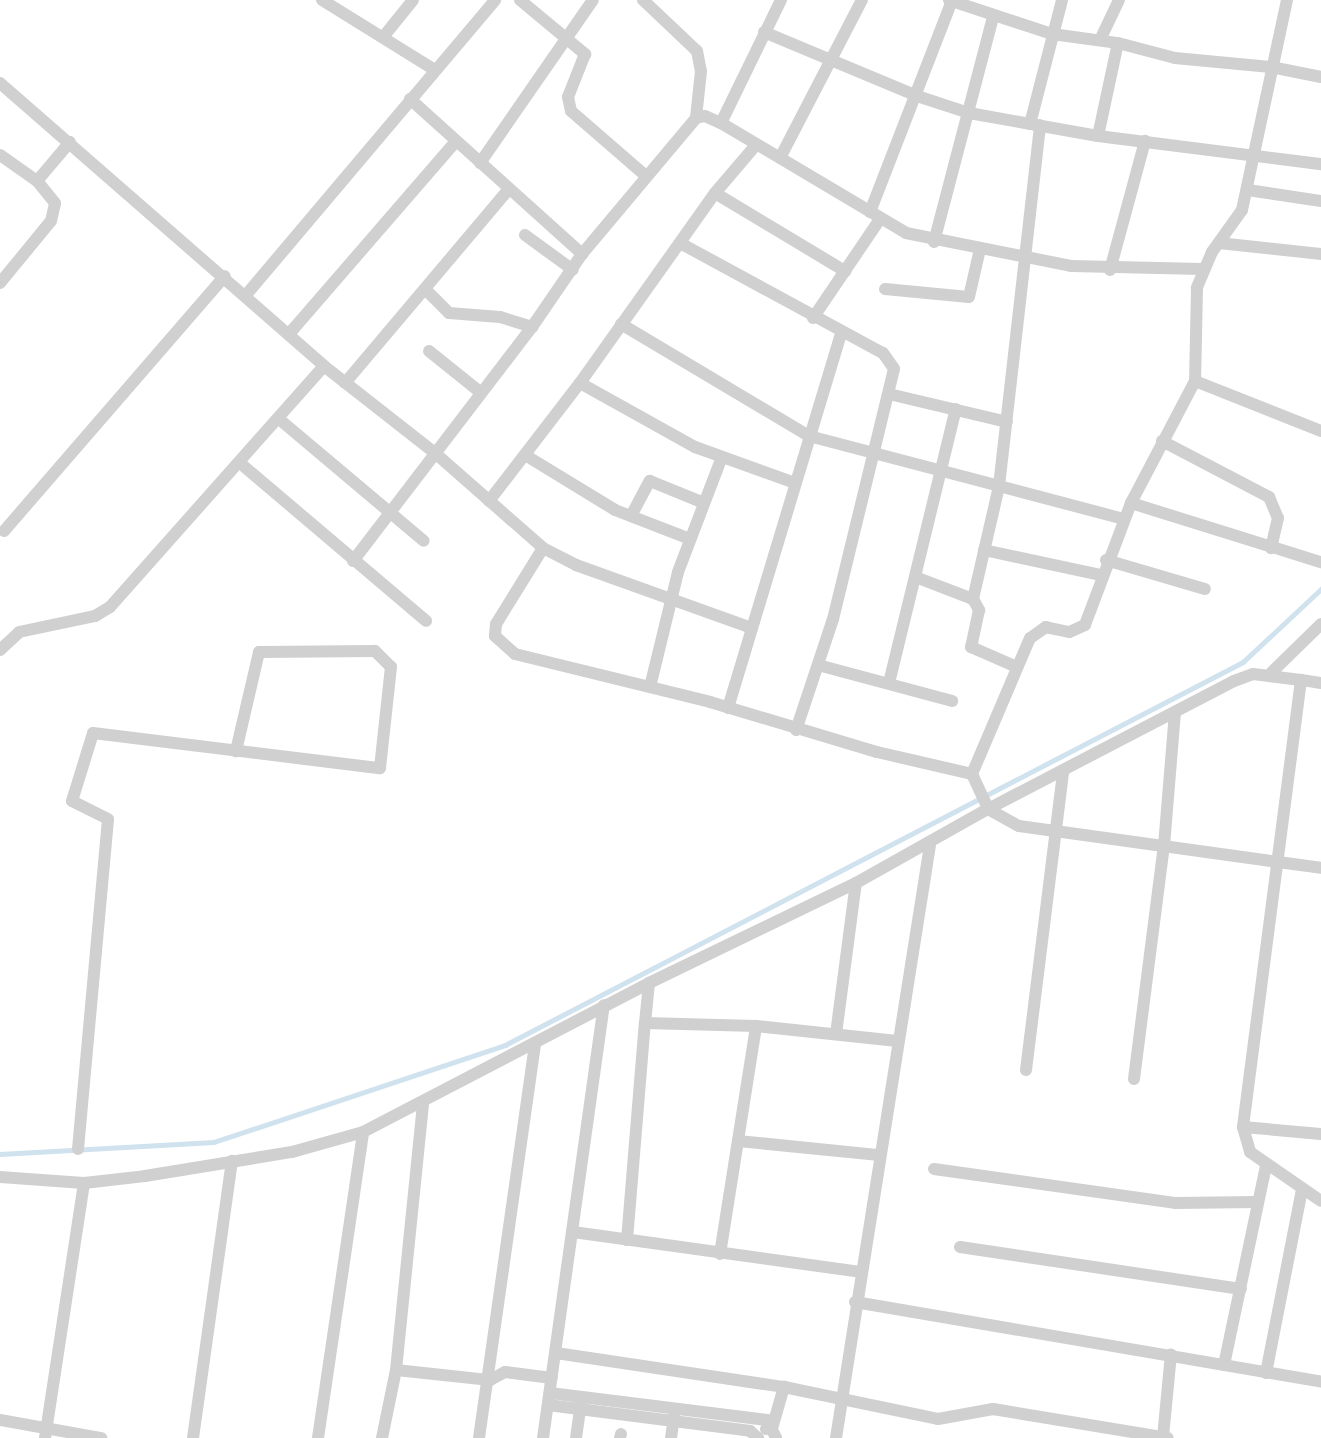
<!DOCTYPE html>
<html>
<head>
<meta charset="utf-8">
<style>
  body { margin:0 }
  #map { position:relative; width:1321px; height:1438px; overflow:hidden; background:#fff; font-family:Inter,sans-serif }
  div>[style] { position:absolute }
  .stream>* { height:4.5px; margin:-2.25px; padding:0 2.25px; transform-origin:2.25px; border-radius:2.25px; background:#cfe2ee }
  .minor>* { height:12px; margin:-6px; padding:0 6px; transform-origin:6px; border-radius:6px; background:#d0d0d0 }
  span { translate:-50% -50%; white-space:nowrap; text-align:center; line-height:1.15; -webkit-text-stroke:7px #fff; paint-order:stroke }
</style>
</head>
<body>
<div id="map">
  <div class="stream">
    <i style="left:0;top:1154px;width:214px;rotate:-3.2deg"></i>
    <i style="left:214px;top:1142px;width:307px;rotate:-18.4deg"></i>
    <i style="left:505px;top:1045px;width:831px;rotate:-27.43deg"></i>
    <i style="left:1243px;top:662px;width:107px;rotate:-43.1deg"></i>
  </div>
  <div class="minor">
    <i style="left:322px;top:0;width:133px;rotate:31.8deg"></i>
    <i style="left:520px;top:0;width:85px;rotate:39.7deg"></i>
    <i style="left:585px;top:54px;width:46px;rotate:111.6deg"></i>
    <i style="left:568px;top:97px;width:14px;rotate:78deg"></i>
    <i style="left:571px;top:111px;width:98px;rotate:40.9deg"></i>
    <i style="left:643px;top:0;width:74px;rotate:43.4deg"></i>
    <i style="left:697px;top:51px;width:20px;rotate:79deg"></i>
    <i style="left:701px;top:71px;width:47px;rotate:96.1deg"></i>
    <i style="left:696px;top:118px;width:9px;rotate:-13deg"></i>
    <i style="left:705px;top:116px;width:17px;rotate:24deg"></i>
    <i style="left:721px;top:123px;width:215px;rotate:30.7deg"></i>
    <i style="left:906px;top:233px;width:168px;rotate:11.3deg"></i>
    <i style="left:1071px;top:266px;width:131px;rotate:1.3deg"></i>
    <i style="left:949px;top:0;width:108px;rotate:18.3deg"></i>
    <i style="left:1052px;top:34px;width:67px;rotate:7.8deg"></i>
    <i style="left:1118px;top:43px;width:59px;rotate:14.7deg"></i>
    <i style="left:1175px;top:58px;width:96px;rotate:5.4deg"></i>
    <i style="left:1271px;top:67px;width:51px;rotate:11.3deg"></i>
    <i style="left:1287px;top:0;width:215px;rotate:102.1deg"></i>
    <i style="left:1242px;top:210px;width:52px;rotate:125.5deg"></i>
    <i style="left:1212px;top:252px;width:39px;rotate:113deg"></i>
    <i style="left:1197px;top:288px;width:93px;rotate:91.2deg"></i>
    <i style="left:1195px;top:381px;width:138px;rotate:117.7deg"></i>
    <i style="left:1131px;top:503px;width:130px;rotate:110.7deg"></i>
    <i style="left:1085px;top:625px;width:17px;rotate:156deg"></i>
    <i style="left:1069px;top:632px;width:24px;rotate:-168deg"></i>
    <i style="left:1046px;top:627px;width:19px;rotate:145deg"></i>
    <i style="left:1030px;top:638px;width:148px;rotate:113.1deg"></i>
    <i style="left:972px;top:774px;width:38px;rotate:65deg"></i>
    <i style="left:988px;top:809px;width:35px;rotate:29deg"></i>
    <i style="left:1019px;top:826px;width:305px;rotate:7.9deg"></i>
    <i style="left:764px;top:32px;width:166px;rotate:22.7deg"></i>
    <i style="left:917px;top:96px;width:55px;rotate:18.1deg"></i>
    <i style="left:969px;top:113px;width:131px;rotate:10.1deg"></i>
    <i style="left:1098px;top:136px;width:95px;rotate:-77.9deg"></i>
    <i style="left:384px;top:36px;width:46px;rotate:-51.1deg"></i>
    <i style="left:1100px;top:40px;width:44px;rotate:-64.6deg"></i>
    <i style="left:0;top:83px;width:430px;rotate:41.1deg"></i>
    <i style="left:324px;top:366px;width:141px;rotate:38.1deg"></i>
    <i style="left:435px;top:453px;width:144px;rotate:41.3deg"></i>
    <i style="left:543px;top:548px;width:37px;rotate:27deg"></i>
    <i style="left:576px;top:565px;width:184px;rotate:19.7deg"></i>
    <i style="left:410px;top:99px;width:232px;rotate:42deg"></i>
    <i style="left:721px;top:123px;width:137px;rotate:-64deg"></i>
    <i style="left:1030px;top:124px;width:128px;rotate:-75.5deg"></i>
    <i style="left:1098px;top:136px;width:225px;rotate:7.2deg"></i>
    <i style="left:0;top:155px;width:45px;rotate:35.1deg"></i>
    <i style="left:780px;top:158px;width:178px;rotate:-62.6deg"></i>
    <i style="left:480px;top:163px;width:198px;rotate:-55.3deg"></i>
    <i style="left:1248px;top:190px;width:74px;rotate:8.6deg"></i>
    <i style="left:715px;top:193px;width:152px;rotate:31deg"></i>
    <i style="left:870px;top:212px;width:226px;rotate:-68.8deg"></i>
    <i style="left:525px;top:235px;width:59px;rotate:36.1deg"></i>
    <i style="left:934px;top:242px;width:233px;rotate:-75.3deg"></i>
    <i style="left:680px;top:243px;width:231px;rotate:28.5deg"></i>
    <i style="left:883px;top:353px;width:19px;rotate:55deg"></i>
    <i style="left:894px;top:369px;width:257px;rotate:103.7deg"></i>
    <i style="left:833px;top:619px;width:117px;rotate:108.4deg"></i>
    <i style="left:1219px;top:243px;width:103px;rotate:6.2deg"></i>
    <i style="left:1110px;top:270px;width:134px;rotate:-74.8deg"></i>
    <i style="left:0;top:283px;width:80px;rotate:-50.6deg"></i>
    <i style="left:51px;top:221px;width:18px;rotate:-77deg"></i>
    <i style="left:55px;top:203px;width:28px;rotate:-129deg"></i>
    <i style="left:37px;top:181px;width:51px;rotate:-49.8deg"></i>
    <i style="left:425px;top:289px;width:34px;rotate:45deg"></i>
    <i style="left:449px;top:313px;width:51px;rotate:4.5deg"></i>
    <i style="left:500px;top:317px;width:34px;rotate:17deg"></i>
    <i style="left:885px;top:289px;width:84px;rotate:5.4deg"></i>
    <i style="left:969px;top:297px;width:49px;rotate:-77.1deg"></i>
    <i style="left:246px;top:295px;width:386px;rotate:-49.8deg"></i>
    <i style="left:813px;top:318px;width:120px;rotate:-55.9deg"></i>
    <i style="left:621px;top:324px;width:219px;rotate:30.8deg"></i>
    <i style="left:809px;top:436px;width:196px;rotate:14.7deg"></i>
    <i style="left:999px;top:486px;width:363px;rotate:-83.5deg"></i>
    <i style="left:289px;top:334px;width:255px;rotate:-49.1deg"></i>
    <i style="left:429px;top:351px;width:65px;rotate:38.8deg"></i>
    <i style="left:1195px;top:381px;width:136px;rotate:21.6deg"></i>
    <i style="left:345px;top:383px;width:254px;rotate:-49.8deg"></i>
    <i style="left:580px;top:383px;width:132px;rotate:29.1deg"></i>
    <i style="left:695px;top:447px;width:103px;rotate:19.8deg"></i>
    <i style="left:889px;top:394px;width:121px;rotate:13.3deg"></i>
    <i style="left:279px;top:419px;width:189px;rotate:40.1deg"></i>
    <i style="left:1162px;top:441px;width:121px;rotate:27.6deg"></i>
    <i style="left:1269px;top:497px;width:23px;rotate:67deg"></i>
    <i style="left:1278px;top:518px;width:31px;rotate:103deg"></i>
    <i style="left:525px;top:455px;width:105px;rotate:31.4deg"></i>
    <i style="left:615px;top:510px;width:80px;rotate:21.1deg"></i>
    <i style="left:240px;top:463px;width:244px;rotate:40.3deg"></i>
    <i style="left:489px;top:501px;width:149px;rotate:-52.4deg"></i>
    <i style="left:580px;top:383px;width:233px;rotate:-54.6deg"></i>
    <i style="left:715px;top:193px;width:62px;rotate:-49.6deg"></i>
    <i style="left:1131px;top:503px;width:199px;rotate:17.3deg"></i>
    <i style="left:631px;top:516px;width:40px;rotate:-62deg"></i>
    <i style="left:650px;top:481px;width:58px;rotate:22.2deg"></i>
    <i style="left:4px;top:531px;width:337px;rotate:-49.1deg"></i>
    <i style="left:543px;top:548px;width:89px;rotate:121.7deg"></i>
    <i style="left:496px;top:624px;width:12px;rotate:95deg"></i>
    <i style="left:495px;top:636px;width:27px;rotate:42deg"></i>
    <i style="left:515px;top:654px;width:201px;rotate:13.8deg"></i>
    <i style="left:710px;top:702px;width:174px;rotate:16.7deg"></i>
    <i style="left:877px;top:752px;width:98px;rotate:13deg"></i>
    <i style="left:984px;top:550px;width:120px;rotate:12.1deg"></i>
    <i style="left:1106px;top:560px;width:103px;rotate:16.3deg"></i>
    <i style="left:353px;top:561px;width:295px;rotate:-52.6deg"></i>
    <i style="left:532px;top:327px;width:88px;rotate:-55.6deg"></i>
    <i style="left:582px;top:254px;width:177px;rotate:-50deg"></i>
    <i style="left:918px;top:578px;width:59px;rotate:20.9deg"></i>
    <i style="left:973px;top:599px;width:13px;rotate:61deg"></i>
    <i style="left:979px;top:610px;width:38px;rotate:102deg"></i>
    <i style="left:971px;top:647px;width:50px;rotate:23.5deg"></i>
    <i style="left:973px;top:599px;width:116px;rotate:-77deg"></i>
    <i style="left:999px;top:486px;width:129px;rotate:14.8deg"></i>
    <i style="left:0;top:650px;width:26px;rotate:-43deg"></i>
    <i style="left:19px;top:632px;width:78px;rotate:-11.9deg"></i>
    <i style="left:95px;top:616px;width:17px;rotate:-31deg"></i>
    <i style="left:110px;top:607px;width:322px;rotate:-48.4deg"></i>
    <i style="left:818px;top:665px;width:139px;rotate:15deg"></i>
    <i style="left:1271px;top:673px;width:70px;rotate:-44.4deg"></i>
    <i style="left:889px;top:683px;width:282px;rotate:-76.3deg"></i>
    <i style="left:1321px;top:683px;width:20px;rotate:-171deg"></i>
    <i style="left:1301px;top:680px;width:451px;rotate:97.4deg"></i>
    <i style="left:1243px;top:1127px;width:78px;rotate:5.1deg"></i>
    <i style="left:650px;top:687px;width:118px;rotate:-76.3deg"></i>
    <i style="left:678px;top:572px;width:123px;rotate:-69.1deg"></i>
    <i style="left:728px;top:708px;width:392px;rotate:-73.2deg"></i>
    <i style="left:649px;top:983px;width:40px;rotate:95.7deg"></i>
    <i style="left:645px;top:1023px;width:111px;rotate:1.5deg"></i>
    <i style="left:756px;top:1026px;width:142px;rotate:6.1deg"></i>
    <i style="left:836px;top:1034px;width:152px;rotate:-82.5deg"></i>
    <i style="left:1026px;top:1070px;width:300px;rotate:-82.9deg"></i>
    <i style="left:1134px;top:1079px;width:235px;rotate:-82.7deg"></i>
    <i style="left:1164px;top:846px;width:133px;rotate:-85.3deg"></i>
    <i style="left:1243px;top:1127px;width:26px;rotate:74deg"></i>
    <i style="left:1250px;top:1152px;width:86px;rotate:34.6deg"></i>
    <i style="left:738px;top:1141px;width:142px;rotate:5.7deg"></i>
    <i style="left:78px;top:1149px;width:331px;rotate:-84.8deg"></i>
    <i style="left:108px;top:819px;width:40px;rotate:-153.4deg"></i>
    <i style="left:72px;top:801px;width:71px;rotate:-72.8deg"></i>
    <i style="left:93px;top:733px;width:289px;rotate:7deg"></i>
    <i style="left:380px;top:768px;width:102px;rotate:-83.8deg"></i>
    <i style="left:391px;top:667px;width:23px;rotate:-135deg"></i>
    <i style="left:375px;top:651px;width:116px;rotate:179.5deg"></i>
    <i style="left:259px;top:652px;width:102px;rotate:103.1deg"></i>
    <i style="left:934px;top:1169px;width:243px;rotate:8deg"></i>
    <i style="left:1175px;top:1203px;width:82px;rotate:-0.7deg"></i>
    <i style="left:0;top:1177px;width:84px;rotate:4.1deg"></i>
    <i style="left:84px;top:1183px;width:61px;rotate:-6.5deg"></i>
    <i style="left:145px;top:1176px;width:149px;rotate:-9.3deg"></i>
    <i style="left:292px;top:1152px;width:74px;rotate:-15.7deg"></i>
    <i style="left:363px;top:1132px;width:322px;rotate:-27.5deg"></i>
    <i style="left:649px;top:983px;width:230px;rotate:-25.8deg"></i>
    <i style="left:856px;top:883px;width:151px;rotate:-29.3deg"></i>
    <i style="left:988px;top:809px;width:277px;rotate:-27.5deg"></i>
    <i style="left:1234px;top:681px;width:20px;rotate:-20deg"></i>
    <i style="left:1253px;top:674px;width:48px;rotate:7.1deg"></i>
    <i style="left:573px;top:1232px;width:290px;rotate:7.9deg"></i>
    <i style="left:627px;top:1240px;width:218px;rotate:-85.3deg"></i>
    <i style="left:960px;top:1247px;width:284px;rotate:8.5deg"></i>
    <i style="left:720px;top:1254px;width:231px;rotate:-81deg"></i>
    <i style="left:855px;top:1302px;width:473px;rotate:9.7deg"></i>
    <i style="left:556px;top:1353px;width:231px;rotate:8.5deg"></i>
    <i style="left:784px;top:1387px;width:157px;rotate:11.7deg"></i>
    <i style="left:938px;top:1419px;width:56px;rotate:-10.3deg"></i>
    <i style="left:993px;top:1409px;width:177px;rotate:9.4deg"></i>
    <i style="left:1224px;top:1365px;width:203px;rotate:-78.1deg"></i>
    <i style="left:396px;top:1370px;width:95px;rotate:6.1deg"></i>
    <i style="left:490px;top:1380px;width:17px;rotate:-28deg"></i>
    <i style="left:505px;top:1372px;width:47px;rotate:7.3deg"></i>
    <i style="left:1266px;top:1373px;width:187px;rotate:-78.9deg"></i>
    <i style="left:550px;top:1393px;width:219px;rotate:7.1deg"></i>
    <i style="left:767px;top:1420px;width:20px;rotate:63deg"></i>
    <i style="left:548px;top:1405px;width:204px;rotate:7.3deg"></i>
    <i style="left:750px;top:1431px;width:11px;rotate:41deg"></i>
    <i style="left:0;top:1420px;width:103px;rotate:10.1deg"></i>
    <i style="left:766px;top:1429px;width:8px;rotate:-30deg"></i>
    <i style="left:773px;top:1425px;width:40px;rotate:-74deg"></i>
    <i style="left:1163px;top:1437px;width:83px;rotate:-84.5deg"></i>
    <i style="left:45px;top:1438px;width:258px;rotate:-81.3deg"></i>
    <i style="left:193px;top:1438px;width:280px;rotate:-82deg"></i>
    <i style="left:318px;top:1438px;width:309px;rotate:-81.6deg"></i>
    <i style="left:382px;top:1438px;width:69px;rotate:-78.4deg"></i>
    <i style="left:396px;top:1370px;width:268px;rotate:-84.2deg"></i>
    <i style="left:479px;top:1438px;width:397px;rotate:-81.9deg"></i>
    <i style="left:543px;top:1438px;width:437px;rotate:-82deg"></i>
    <i style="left:576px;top:1438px;width:34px;rotate:-82deg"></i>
    <i style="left:620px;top:1438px;width:4px;rotate:-76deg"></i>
    <i style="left:671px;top:1438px;width:22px;rotate:-82deg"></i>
    <i style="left:836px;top:1438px;width:600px;rotate:-80.99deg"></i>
  </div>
</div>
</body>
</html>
